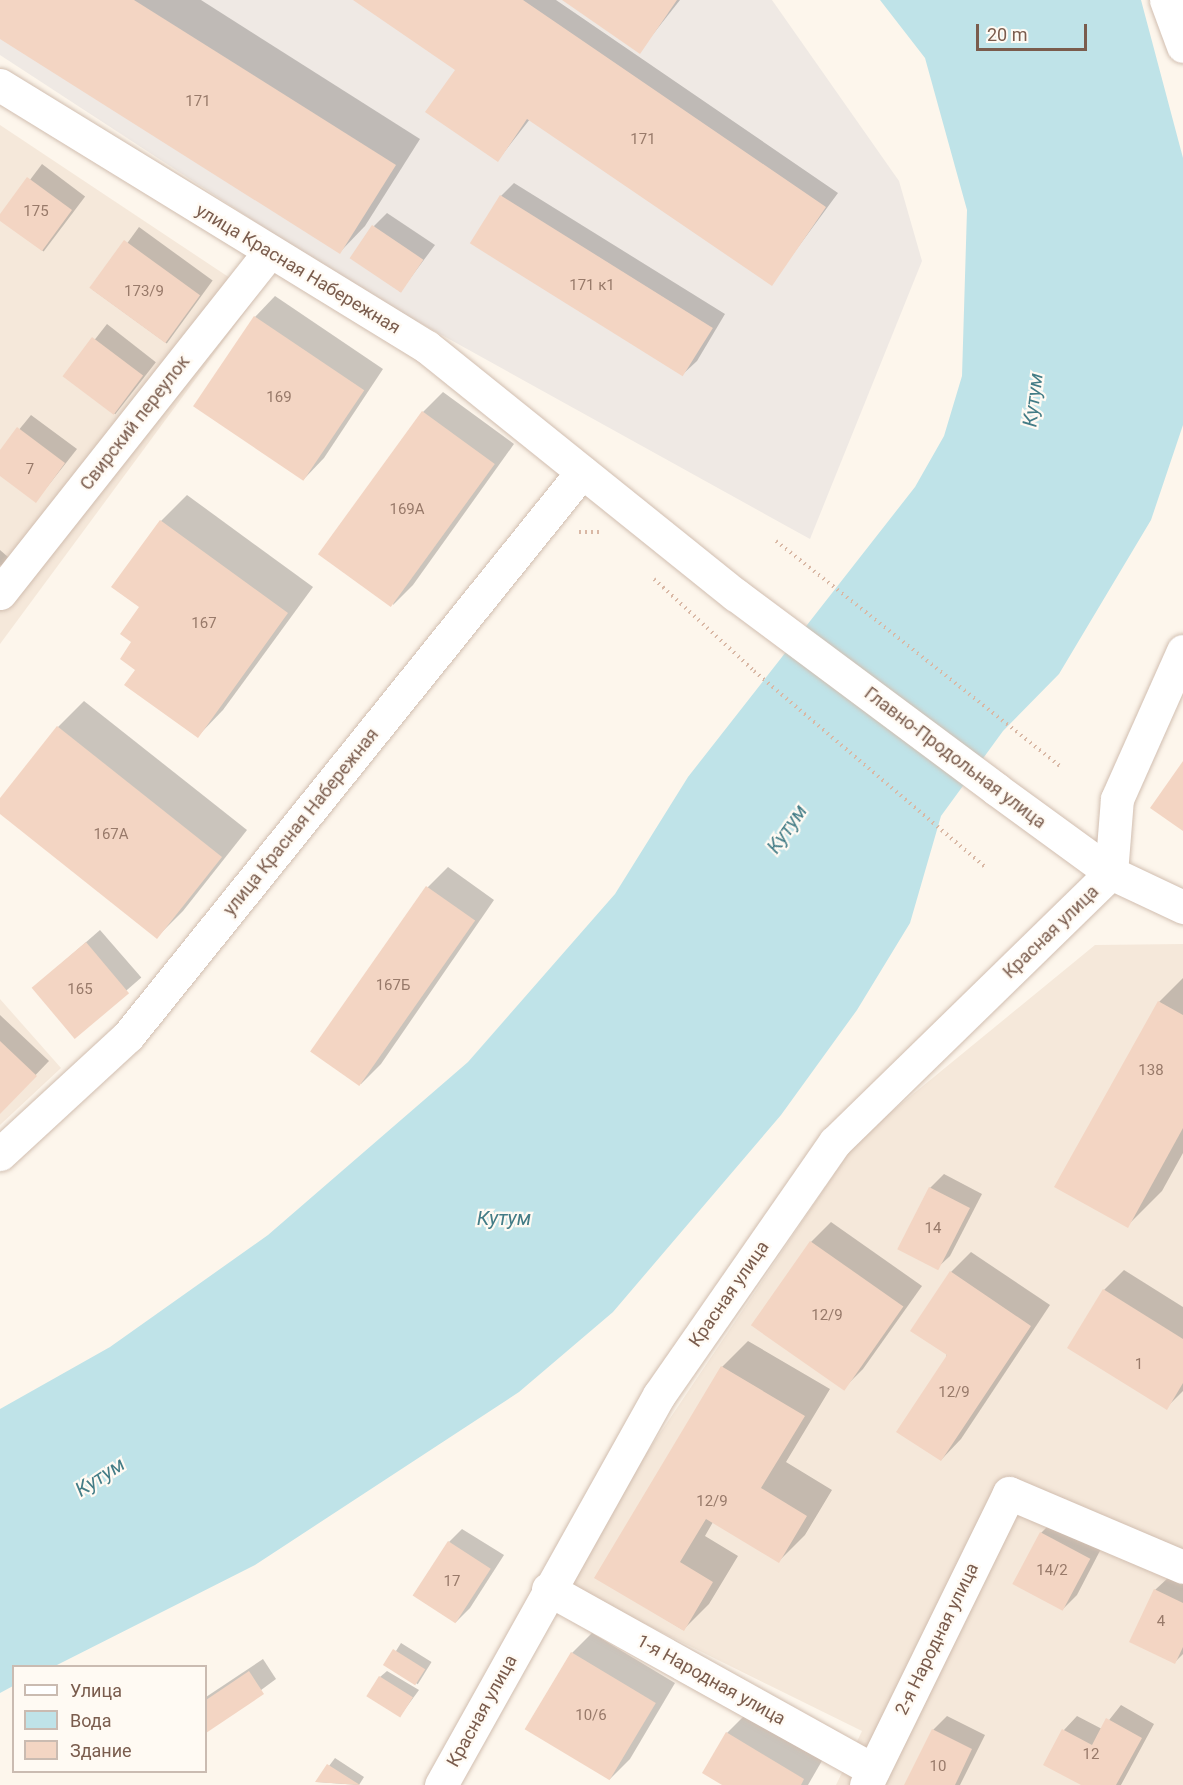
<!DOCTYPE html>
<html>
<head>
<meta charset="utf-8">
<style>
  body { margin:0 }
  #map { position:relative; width:1183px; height:1785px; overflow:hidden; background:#fdf6ec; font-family:Roboto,sans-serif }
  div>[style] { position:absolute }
  .residential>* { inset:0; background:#f5e8da }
  .industrial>* { inset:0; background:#efe9e4 }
  .water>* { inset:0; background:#bfe3e8 }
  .shadow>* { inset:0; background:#0003; transform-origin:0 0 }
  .building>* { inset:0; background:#f3d5c3; transform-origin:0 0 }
  .path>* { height:4px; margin-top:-2px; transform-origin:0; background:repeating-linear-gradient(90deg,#d9b8a5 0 1.5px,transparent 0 6px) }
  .roads { filter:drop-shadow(0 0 2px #d1beb0) drop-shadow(0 0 2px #d1beb0) }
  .minor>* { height:33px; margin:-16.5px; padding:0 16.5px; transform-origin:16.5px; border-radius:16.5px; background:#fff }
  span { translate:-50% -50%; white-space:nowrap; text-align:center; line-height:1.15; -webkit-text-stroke:4.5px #fffaf3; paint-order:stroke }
  .number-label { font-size:15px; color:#987a6a }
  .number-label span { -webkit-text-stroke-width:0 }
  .street-label { font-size:18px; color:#7a5c4d }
  .water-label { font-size:20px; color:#437c86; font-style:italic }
  .legend { position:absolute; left:12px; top:1665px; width:195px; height:108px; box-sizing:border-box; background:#fffaf3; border:2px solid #cabbb1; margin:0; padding:8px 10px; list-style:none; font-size:18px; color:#7a5c4d }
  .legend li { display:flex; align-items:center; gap:12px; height:30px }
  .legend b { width:30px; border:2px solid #cabbb1 }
  .scale { position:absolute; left:976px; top:24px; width:111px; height:27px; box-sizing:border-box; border:3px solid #7a5c4d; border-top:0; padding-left:8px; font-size:18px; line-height:21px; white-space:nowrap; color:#7a5c4d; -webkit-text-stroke:4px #fffaf3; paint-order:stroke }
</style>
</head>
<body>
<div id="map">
  <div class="residential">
    <i style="clip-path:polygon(0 125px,257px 296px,0 644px)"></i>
    <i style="clip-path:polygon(1183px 944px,1183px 1785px,836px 1785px,862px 1731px,560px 1582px,857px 1140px,1095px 945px)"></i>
    <i style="clip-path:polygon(0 999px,61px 1068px,0 1125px)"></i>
  </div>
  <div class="industrial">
    <i style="clip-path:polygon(0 0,772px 0,899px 181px,922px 261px,810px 539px,355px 287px,0 55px)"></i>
  </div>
  <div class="water">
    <i style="clip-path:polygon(880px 0,1141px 0,1183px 158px,1183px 425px,1151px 520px,1059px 674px,1003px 731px,941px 816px,910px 923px,857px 1010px,781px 1115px,613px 1312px,519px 1392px,255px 1565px,55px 1666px,14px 1666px,13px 1686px,0 1693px,0 1409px,110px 1347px,268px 1235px,468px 1062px,615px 894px,688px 777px,915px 487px,944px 436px,962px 376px,967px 210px,925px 58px)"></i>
  </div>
  <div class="shadow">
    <i style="clip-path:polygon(0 0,201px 0,420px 139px,365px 226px,340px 252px,0 37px)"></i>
    <i style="clip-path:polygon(356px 0,556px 0,838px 193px,771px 284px,530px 119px,498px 160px,457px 69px)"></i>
    <i style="clip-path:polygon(564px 0,680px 0,639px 52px)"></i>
    <i style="left:42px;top:164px;width:54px;height:69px;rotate:37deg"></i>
    <i style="clip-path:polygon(514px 183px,725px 314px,697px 361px,683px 374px,501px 196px)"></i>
    <i style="clip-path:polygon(387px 213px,435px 245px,400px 292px,374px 226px)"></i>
    <i style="left:139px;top:227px;width:91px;height:78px;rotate:36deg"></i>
    <i style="clip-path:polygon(275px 296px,383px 369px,324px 458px,304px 479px,195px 406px,255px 317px)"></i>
    <i style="left:107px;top:324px;width:62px;height:66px;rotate:38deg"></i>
    <i style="clip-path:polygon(443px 392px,514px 444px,413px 585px,393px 605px,423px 412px)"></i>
    <i style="clip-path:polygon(31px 415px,77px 449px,36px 501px,0 475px,0 453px)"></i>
    <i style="clip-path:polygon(187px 495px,313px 587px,223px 710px,198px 736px,137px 669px,133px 642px,161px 521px)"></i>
    <i style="clip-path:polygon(0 550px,8px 557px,1px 566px,0 565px)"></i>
    <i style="clip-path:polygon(84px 701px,247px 830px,183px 911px,157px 937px,0 812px,0 801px,58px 727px)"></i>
    <i style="clip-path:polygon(448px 867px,494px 900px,381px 1064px,361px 1084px,313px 1051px,428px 887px)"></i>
    <i style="left:100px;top:930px;width:63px;height:88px;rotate:49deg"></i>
    <i style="clip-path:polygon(1183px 978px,1183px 1153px,1162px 1191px,1127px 1226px,1159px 1002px)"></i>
    <i style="clip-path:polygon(0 1015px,49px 1061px,0 1112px)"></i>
    <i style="clip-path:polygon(944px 1174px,982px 1194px,950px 1256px,936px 1269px,930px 1188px)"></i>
    <i style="clip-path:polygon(831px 1222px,922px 1286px,863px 1369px,843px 1389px,811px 1242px)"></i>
    <i style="clip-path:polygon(971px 1252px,1050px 1305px,961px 1439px,941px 1460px,951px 1272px)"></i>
    <i style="clip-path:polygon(1124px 1270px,1183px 1307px,1183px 1391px,1166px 1408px,1104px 1290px)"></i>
    <i style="clip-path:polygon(748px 1341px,830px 1389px,786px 1462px,832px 1490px,805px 1535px,779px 1561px,713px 1522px,705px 1536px,738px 1556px,709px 1604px,683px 1630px,596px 1577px,722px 1367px)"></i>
    <i style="clip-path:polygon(1054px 1520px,1103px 1545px,1077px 1595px,1063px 1609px,1041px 1533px)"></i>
    <i style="clip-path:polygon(462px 1529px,504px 1555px,470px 1608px,456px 1622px,449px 1542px)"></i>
    <i style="clip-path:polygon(1169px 1577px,1183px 1583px,1183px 1654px,1175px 1662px,1155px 1590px)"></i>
    <i style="clip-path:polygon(592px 1633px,675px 1683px,630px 1759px,610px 1779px,572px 1653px)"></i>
    <i style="left:401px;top:1643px;width:36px;height:26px;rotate:32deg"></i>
    <i style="clip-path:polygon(263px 1659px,276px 1679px,206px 1731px,206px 1697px)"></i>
    <i style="clip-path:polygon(387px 1671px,419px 1690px,400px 1716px,380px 1677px)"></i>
    <i style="clip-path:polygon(1121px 1705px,1154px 1724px,1121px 1785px,1084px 1785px,1045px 1764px,1064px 1730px,1077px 1716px,1102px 1729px)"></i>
    <i style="clip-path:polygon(747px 1713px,823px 1759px,808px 1785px,725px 1785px,727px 1733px)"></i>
    <i style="clip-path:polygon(947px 1716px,985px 1735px,960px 1785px,906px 1785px,933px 1730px)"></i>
    <i style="clip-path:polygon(335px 1758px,364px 1777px,359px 1785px,317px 1782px)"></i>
  </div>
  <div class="building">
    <i style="clip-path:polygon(0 0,134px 0,396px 165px,340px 254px,0 39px)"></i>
    <i style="clip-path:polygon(353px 0,523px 0,826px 207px,772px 286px,527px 119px,498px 162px,425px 112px,455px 70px)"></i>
    <i style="clip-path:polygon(562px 0,677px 0,640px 54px)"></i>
    <i style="clip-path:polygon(27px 177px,72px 210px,42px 251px,0 221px,0 214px)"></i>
    <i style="left:500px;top:195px;width:251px;height:57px;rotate:32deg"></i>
    <i style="left:372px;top:225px;width:62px;height:40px;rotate:34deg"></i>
    <i style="left:124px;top:240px;width:94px;height:59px;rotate:36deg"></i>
    <i style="left:254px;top:316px;width:133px;height:109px;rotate:34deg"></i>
    <i style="left:92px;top:337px;width:64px;height:49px;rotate:37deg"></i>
    <i style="left:422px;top:411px;width:90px;height:177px;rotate:36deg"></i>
    <i style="clip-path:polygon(17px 427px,65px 463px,36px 503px,0 476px,0 450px)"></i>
    <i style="clip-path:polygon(160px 520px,288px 613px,198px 738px,124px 685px,135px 670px,120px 659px,131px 642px,120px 634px,139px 607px,111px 587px)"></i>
    <i style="clip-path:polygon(57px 726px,222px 857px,157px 939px,0 814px,0 798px)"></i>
    <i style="clip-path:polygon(1183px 761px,1183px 831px,1150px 808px)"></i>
    <i style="left:426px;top:886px;width:60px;height:202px;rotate:35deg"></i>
    <i style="left:86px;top:942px;width:67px;height:71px;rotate:50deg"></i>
    <i style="clip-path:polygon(1158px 1001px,1183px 1015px,1183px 1128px,1128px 1228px,1054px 1187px)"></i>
    <i style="clip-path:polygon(0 1041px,37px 1076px,0 1114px)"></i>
    <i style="left:929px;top:1187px;width:46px;height:70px;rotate:27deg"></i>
    <i style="left:810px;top:1241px;width:114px;height:103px;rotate:35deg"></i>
    <i style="clip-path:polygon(950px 1271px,1031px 1326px,941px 1461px,896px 1432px,947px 1355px,910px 1331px)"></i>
    <i style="clip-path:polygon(1103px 1289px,1183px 1339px,1183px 1383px,1167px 1410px,1067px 1348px)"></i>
    <i style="clip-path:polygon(721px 1366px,805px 1416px,761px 1488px,807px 1516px,779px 1563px,706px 1519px,680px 1562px,713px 1582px,684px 1631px,594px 1578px)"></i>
    <i style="left:1040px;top:1532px;width:57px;height:59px;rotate:28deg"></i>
    <i style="left:448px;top:1541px;width:51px;height:65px;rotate:33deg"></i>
    <i style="clip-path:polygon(1154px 1589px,1183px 1603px,1183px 1647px,1175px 1664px,1129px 1642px)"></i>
    <i style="left:393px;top:1649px;width:38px;height:19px;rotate:32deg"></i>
    <i style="left:571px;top:1652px;width:99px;height:90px;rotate:31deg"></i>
    <i style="clip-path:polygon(249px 1671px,264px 1694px,206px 1733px,206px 1700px)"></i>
    <i style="left:379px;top:1676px;width:40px;height:24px;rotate:32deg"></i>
    <i style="clip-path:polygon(1106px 1718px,1142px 1738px,1116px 1785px,1081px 1785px,1043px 1765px,1062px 1729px,1092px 1745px)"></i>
    <i style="clip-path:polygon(932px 1729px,972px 1749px,955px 1785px,904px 1785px)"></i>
    <i style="clip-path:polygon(726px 1732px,804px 1779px,801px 1785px,722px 1785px,702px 1773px)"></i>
    <i style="clip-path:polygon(327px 1764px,360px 1785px,315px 1782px)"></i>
  </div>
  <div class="path">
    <i style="left:579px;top:532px;width:20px"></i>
    <i style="left:776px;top:541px;width:364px;rotate:38.4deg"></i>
    <i style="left:654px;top:579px;width:136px;rotate:42.6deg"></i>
    <i style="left:754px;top:671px;width:304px;rotate:40.3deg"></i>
  </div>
  <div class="roads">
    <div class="minor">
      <i style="left:1166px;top:0;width:49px;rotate:69.7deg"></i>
      <i style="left:0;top:85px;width:501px;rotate:31.53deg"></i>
      <i style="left:427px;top:347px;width:396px;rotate:38.8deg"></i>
      <i style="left:736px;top:595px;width:324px;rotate:36.7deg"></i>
      <i style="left:996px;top:789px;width:142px;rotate:36.1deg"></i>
      <i style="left:1111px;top:873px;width:80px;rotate:25.3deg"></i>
      <i style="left:0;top:593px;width:434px;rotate:-51.7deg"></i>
      <i style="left:1111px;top:873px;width:74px;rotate:-85.4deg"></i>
      <i style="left:1117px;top:799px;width:162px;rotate:-66deg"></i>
      <i style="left:0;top:1154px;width:174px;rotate:-42.7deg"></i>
      <i style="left:128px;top:1036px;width:724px;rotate:-51.17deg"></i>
      <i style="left:548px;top:1589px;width:372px;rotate:29.1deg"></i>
      <i style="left:441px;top:1785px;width:447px;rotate:-60.8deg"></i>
      <i style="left:659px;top:1395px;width:308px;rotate:-55.2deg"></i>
      <i style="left:835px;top:1142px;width:385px;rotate:-44.3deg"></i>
      <i style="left:866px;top:1785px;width:325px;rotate:-63.9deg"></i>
      <i style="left:1009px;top:1493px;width:189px;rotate:23deg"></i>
    </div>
  </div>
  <div class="number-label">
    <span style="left:198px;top:102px">171</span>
    <span style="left:643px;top:140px">171</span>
    <span style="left:36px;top:212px">175</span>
    <span style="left:592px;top:286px">171 к1</span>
    <span style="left:144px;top:292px">173/9</span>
    <span style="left:279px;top:398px">169</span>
    <span style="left:30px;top:470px">7</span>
    <span style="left:407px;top:510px">169А</span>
    <span style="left:204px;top:624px">167</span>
    <span style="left:111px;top:835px">167А</span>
    <span style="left:393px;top:986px">167Б</span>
    <span style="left:80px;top:990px">165</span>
    <span style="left:1151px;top:1071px">138</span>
    <span style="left:933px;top:1229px">14</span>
    <span style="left:827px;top:1316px">12/9</span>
    <span style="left:1139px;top:1365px">1</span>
    <span style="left:954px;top:1393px">12/9</span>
    <span style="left:712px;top:1502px">12/9</span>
    <span style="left:1052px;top:1571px">14/2</span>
    <span style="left:452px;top:1582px">17</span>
    <span style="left:1161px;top:1622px">4</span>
    <span style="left:591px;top:1716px">10/6</span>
    <span style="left:1091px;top:1755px">12</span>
    <span style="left:938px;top:1767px">10</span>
  </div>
  <div class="street-label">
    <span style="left:298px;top:269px;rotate:31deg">улица Красная Набережная</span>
    <span style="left:135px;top:423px;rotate:-52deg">Свирский переулок</span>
    <span style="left:955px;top:758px;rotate:37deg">Главно-Продольная улица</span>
    <span style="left:301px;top:822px;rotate:-51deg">улица Красная Набережная</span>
    <span style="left:1051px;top:932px;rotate:-44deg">Красная улица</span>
    <span style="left:729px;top:1294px;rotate:-55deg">Красная улица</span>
    <span style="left:937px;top:1639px;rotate:-64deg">2-я Народная улица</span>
    <span style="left:711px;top:1680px;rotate:29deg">1-я Народная улица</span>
    <span style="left:482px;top:1711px;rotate:-61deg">Красная улица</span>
  </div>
  <div class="water-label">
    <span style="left:1033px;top:400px;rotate:-83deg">Кутум</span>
    <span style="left:787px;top:829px;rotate:-55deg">Кутум</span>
    <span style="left:504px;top:1218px">Кутум</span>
    <span style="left:100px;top:1477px;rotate:-33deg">Кутум</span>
  </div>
  <ul class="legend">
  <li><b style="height:8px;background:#fff"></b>Улица</li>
  <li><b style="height:16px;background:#bfe3e8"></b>Вода</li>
  <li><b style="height:16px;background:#f3d5c3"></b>Здание</li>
  </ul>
  <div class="scale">20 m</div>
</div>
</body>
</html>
